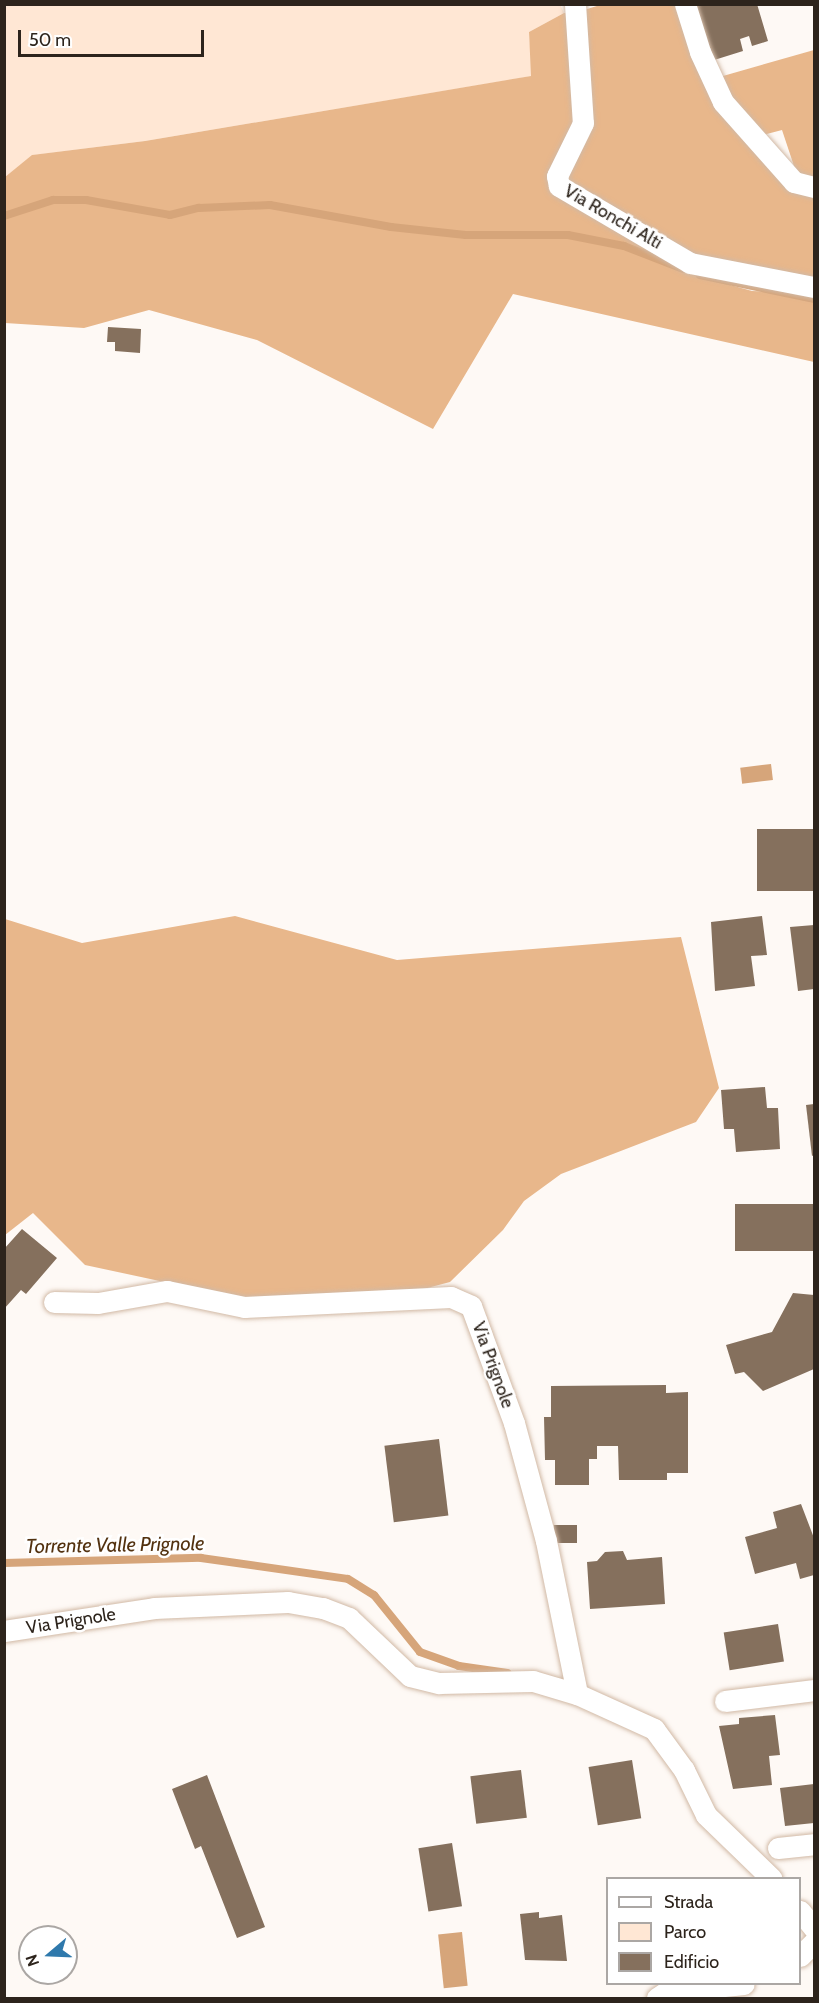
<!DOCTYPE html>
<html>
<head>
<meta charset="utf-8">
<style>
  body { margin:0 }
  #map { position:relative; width:819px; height:2003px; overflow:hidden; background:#fef9f5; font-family:Cabin,sans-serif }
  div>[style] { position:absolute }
  .green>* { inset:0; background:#ffe7d4 }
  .forest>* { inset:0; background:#e8b78b }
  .water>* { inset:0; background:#d6a57a; transform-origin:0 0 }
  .stream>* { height:8px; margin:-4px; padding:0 4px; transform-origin:4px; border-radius:4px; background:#d6a57a }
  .building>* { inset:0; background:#85705d; transform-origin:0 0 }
  .roads { filter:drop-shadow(0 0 2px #d1b9a5) drop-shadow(0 0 2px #d1b9a5) }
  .minor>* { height:21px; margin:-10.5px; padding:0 10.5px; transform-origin:10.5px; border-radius:10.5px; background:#fff }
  span { translate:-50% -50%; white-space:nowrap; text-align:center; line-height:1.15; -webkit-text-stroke:5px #fff; paint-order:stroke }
  .street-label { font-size:18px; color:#2d241c }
  .water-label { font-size:20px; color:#533210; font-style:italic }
  .frame { position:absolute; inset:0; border:6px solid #2d241c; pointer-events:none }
  .legend { position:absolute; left:606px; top:1877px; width:195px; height:108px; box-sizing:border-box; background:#fff; border:2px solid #aba7a4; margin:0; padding:8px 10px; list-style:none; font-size:18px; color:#2d241c }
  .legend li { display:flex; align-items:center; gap:12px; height:30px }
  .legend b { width:30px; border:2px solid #aba7a4 }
  .north { position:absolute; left:18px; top:1925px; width:60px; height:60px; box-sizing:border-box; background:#fff; border:2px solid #aba7a4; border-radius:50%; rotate:251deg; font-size:16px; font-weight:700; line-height:24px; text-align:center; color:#2d241c }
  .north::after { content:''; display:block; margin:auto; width:21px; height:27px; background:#2f79ac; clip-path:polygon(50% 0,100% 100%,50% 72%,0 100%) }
  .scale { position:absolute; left:18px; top:30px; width:186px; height:27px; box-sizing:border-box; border:3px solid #2d241c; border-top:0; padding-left:8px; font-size:18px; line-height:21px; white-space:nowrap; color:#2d241c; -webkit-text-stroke:4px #fff; paint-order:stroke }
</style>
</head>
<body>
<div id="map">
  <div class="green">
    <i style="clip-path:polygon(560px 4px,564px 13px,529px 32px,532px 76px,145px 141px,33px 155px,5px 177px,5px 5px)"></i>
  </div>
  <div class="forest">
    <i style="clip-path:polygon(600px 5px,678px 5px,689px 47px,814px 194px,814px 282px,690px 260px,563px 181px,588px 124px,584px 10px)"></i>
    <i style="clip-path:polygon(564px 13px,574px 13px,579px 123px,549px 186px,671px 256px,628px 247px,698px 276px,752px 291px,814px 294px,814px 362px,513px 294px,433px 429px,257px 340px,149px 310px,84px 328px,5px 323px,5px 177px,32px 155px,145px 141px,531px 76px,529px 32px)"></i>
    <i style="clip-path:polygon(814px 50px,814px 182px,796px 172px,782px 130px,763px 135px,716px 78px)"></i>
    <i style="clip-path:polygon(235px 916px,397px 960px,681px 937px,719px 1088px,696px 1122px,561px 1174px,524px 1201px,503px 1230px,450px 1282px,416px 1291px,253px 1301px,85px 1265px,33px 1213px,5px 1235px,5px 919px,82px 943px)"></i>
  </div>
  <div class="water">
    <i style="left:771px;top:764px;width:16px;height:31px;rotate:83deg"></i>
    <i style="left:462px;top:1932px;width:54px;height:24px;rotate:84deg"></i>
  </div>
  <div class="stream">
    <i style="left:4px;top:216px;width:52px;rotate:-18.1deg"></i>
    <i style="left:53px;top:200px;width:33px"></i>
    <i style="left:86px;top:200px;width:85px;rotate:10.1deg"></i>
    <i style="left:170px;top:215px;width:30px;rotate:-14deg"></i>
    <i style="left:199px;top:208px;width:71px;rotate:-2.4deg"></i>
    <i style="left:270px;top:205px;width:123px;rotate:10.3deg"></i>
    <i style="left:391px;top:227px;width:75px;rotate:6.1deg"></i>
    <i style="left:466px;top:235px;width:102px"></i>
    <i style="left:568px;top:235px;width:57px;rotate:11.1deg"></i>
    <i style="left:624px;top:246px;width:63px;rotate:21.3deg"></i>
    <i style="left:700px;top:275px;width:116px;rotate:11.9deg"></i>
    <i style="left:4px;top:1563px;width:197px;rotate:-1.5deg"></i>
    <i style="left:201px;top:1558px;width:148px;rotate:8.1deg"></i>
    <i style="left:348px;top:1579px;width:31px;rotate:32deg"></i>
    <i style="left:374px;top:1595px;width:73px;rotate:51.1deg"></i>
    <i style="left:420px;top:1652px;width:41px;rotate:19.7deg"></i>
    <i style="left:459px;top:1666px;width:49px;rotate:8.3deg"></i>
  </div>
  <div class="building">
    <i style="clip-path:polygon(694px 4px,757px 4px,768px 41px,752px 46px,749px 36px,740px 39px,743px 51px,711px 61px)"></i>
    <i style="clip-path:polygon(108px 327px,141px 329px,140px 353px,115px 351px,115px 342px,107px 342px)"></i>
    <i style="left:814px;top:829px;width:62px;height:57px;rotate:90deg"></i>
    <i style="clip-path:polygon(762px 916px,767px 955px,751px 956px,755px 986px,715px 991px,711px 922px)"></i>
    <i style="clip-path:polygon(814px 925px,814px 989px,798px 991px,790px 927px)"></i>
    <i style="clip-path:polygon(765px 1087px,767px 1108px,778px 1108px,780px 1149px,736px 1152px,734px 1129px,724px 1129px,721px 1090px)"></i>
    <i style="clip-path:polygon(814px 1104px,814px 1155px,812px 1156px,806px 1105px)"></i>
    <i style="left:814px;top:1204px;width:47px;height:79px;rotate:90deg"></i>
    <i style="clip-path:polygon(22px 1229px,57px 1258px,26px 1294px,21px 1290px,4px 1309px,4px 1249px)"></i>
    <i style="clip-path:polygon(793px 1293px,814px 1295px,814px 1369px,763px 1391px,744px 1372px,735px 1374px,726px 1345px,772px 1332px)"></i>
    <i style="clip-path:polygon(666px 1385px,666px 1393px,688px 1392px,688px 1473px,667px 1473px,667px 1480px,619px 1480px,618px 1446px,597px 1446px,597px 1459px,589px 1459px,589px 1485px,555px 1485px,555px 1460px,545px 1460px,544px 1417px,551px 1417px,551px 1386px)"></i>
    <i style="left:439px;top:1439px;width:77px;height:55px;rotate:83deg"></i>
    <i style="clip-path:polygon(801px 1504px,814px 1538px,814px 1575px,800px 1579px,796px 1563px,755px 1574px,745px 1537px,777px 1528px,773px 1512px)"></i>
    <i style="left:577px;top:1525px;width:18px;height:23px;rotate:90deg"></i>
    <i style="clip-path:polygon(623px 1551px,627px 1560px,662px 1557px,665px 1604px,590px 1609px,587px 1562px,597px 1561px,605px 1552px)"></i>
    <i style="left:778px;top:1624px;width:38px;height:55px;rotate:81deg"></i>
    <i style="clip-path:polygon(775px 1715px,780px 1755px,769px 1756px,772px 1785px,733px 1789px,719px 1726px,739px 1724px,739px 1718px)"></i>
    <i style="left:632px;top:1760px;width:59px;height:44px;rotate:81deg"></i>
    <i style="left:521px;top:1770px;width:48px;height:51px;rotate:83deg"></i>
    <i style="clip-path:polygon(207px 1775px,265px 1927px,237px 1938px,201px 1846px,195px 1849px,172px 1789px)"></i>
    <i style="clip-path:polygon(814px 1784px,814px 1823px,785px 1826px,780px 1788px)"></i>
    <i style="left:452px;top:1843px;width:64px;height:34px;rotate:81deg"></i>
    <i style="clip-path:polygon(539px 1912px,539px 1918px,562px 1915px,567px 1961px,525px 1960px,520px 1914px)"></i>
  </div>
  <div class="roads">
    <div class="minor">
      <i style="left:575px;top:4px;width:119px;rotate:86.2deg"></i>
      <i style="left:583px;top:123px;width:59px;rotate:116.1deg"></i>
      <i style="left:557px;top:176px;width:10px;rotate:79deg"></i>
      <i style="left:559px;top:186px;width:152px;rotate:30.4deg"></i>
      <i style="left:690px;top:263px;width:126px;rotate:11deg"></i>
      <i style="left:685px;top:4px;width:50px;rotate:72.6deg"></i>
      <i style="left:700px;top:52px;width:55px;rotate:65.3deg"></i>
      <i style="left:723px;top:102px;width:107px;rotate:48.4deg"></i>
      <i style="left:794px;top:182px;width:21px;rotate:14deg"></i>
      <i style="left:54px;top:1302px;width:44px;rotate:1.3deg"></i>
      <i style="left:98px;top:1303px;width:70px;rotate:-9.9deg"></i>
      <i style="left:167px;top:1291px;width:79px;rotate:11.7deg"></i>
      <i style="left:244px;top:1307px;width:207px;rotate:-2.8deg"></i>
      <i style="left:451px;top:1297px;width:22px;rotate:24deg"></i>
      <i style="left:471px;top:1306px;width:125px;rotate:69.8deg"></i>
      <i style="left:514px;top:1423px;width:122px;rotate:74.8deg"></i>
      <i style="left:546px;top:1541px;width:156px;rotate:78.5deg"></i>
      <i style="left:4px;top:1631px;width:152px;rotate:-8.7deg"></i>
      <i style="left:154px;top:1608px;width:134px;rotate:-2.6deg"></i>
      <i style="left:288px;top:1602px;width:36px;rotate:10deg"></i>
      <i style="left:323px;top:1608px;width:28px;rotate:21deg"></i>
      <i style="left:349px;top:1618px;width:84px;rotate:43.6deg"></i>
      <i style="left:410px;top:1676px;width:30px;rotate:14deg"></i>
      <i style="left:439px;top:1683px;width:94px;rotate:-1.2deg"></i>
      <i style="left:533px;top:1681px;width:46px;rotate:16.5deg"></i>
      <i style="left:577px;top:1694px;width:85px;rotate:24.4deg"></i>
      <i style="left:654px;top:1729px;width:51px;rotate:53.8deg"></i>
      <i style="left:684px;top:1770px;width:50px;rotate:63.9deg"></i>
      <i style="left:706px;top:1815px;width:91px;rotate:44.1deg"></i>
      <i style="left:725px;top:1701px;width:90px;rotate:-7deg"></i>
      <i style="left:778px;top:1848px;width:36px;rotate:-6deg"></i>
      <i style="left:800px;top:1911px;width:22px;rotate:51deg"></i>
      <i style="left:800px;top:1956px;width:20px;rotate:-45deg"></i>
      <i style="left:657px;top:1998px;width:11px;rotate:-34deg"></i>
      <i style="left:666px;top:1992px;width:78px;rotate:-5.9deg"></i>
    </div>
  </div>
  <div class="street-label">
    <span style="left:613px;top:217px;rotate:30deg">Via Ronchi Alti</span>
    <span style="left:493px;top:1365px;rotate:70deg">Via Prignole</span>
    <span style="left:71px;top:1621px;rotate:-9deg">Via Prignole</span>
  </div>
  <div class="water-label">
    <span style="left:115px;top:1545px;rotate:-1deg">Torrente Valle Prignole</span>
  </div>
  <div class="frame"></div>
  <ul class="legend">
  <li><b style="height:8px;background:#fff"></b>Strada</li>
  <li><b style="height:16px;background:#ffe7d4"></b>Parco</li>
  <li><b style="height:16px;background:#85705d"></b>Edificio</li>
  </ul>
  <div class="north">N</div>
  <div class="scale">50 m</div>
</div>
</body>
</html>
